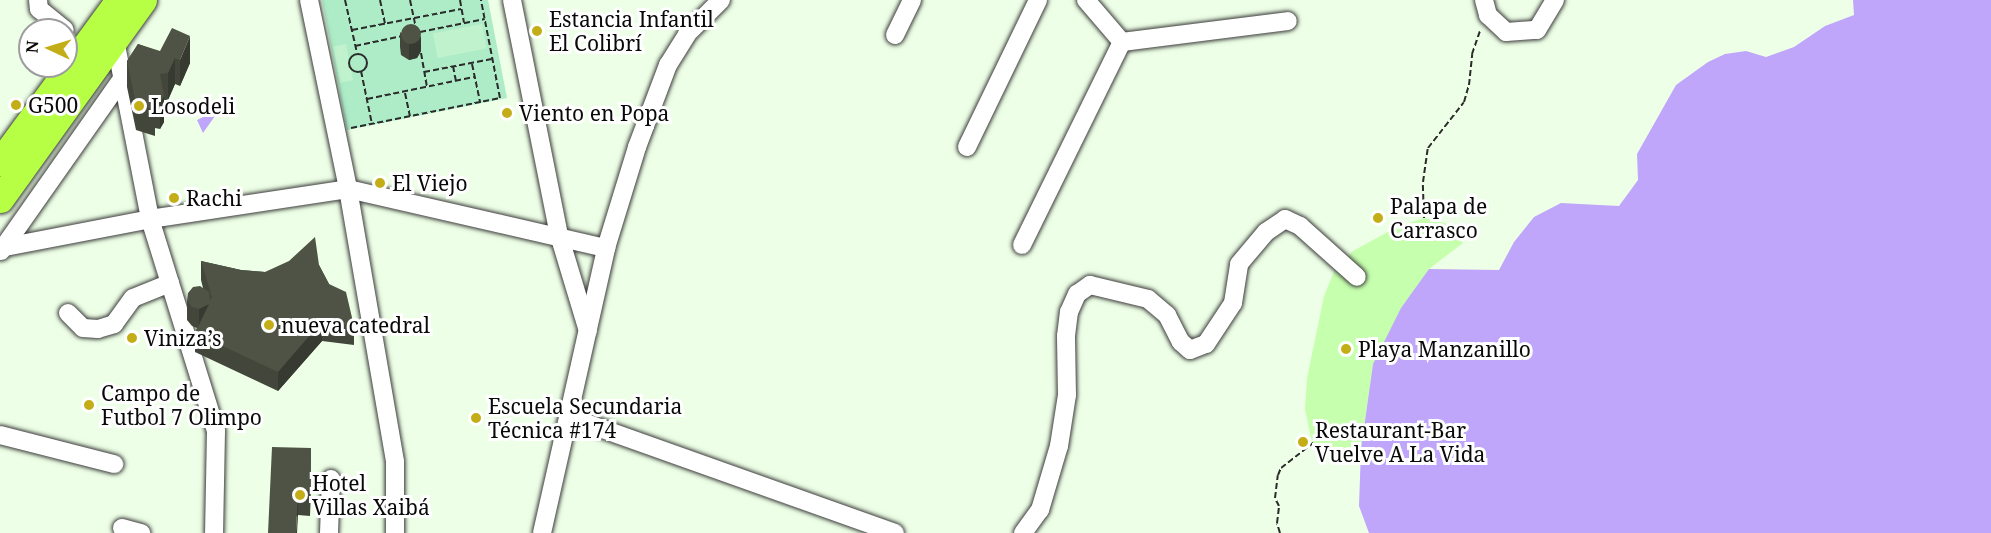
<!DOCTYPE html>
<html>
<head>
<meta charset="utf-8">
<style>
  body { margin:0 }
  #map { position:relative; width:1991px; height:533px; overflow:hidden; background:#edffe6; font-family:"Noto Serif",serif }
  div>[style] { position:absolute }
  .green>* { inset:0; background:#adecc7 }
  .sand>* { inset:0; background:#c6ffae }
  .pitch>* { inset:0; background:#c0f2cd; transform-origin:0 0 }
  .water>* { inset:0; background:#bfa6fb }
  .path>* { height:2px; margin-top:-1px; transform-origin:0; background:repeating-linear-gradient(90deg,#2b2b2b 0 6px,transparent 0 9px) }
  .path>.ring { margin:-1px; padding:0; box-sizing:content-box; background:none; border:2px solid #2b2b2b; border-radius:50% }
  .roads { filter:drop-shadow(0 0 2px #3c3c3c) drop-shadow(0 0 2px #3c3c3c) }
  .minor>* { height:18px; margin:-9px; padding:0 9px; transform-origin:9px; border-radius:9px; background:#fff }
  .highway>* { height:27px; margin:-13.5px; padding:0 13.5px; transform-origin:13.5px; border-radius:13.5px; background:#b7ff44 }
  .wall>* { inset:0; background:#43473b }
  .shaded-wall>* { inset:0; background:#373a30 }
  .building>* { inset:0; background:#4e5345 }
  .round { border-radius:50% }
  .dots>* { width:16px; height:16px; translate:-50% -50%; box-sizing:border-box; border:3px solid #fff; border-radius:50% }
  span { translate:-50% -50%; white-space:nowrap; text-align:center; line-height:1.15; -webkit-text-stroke:6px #fff; paint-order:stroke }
  .poi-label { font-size:21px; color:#090909 }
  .left { translate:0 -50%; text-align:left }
  .north { position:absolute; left:18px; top:18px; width:60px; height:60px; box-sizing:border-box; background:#fff; border:2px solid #9d9d9d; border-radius:50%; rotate:274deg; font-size:16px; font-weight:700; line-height:24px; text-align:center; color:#090909 }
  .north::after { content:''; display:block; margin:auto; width:21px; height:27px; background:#c3ae18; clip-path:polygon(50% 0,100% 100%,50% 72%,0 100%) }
</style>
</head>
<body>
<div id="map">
  <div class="green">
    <i style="clip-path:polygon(322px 0,488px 0,507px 98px,347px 130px)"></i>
  </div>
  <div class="sand">
    <i style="clip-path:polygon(1424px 218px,1445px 223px,1463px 243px,1429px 269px,1373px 364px,1361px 449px,1336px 458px,1327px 455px,1318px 449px,1311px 438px,1305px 409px,1307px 378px,1324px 296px,1335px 269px,1353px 251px,1395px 228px)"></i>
  </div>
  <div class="pitch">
    <i style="left:482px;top:24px;width:25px;height:50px;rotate:79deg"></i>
    <i style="left:346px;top:44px;width:37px;height:13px;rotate:79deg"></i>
  </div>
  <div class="water">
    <i style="clip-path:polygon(1853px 0,1991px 0,1991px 533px,1369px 533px,1359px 506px,1361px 449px,1373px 364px,1401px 308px,1429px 269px,1499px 270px,1514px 242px,1534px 217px,1561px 203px,1619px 206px,1638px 180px,1637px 154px,1676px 85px,1708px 62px,1725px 54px,1746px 51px,1766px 57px,1794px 47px,1825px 26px,1854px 15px)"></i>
    <i style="clip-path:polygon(211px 109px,215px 110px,215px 116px,203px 133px,197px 120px,207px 115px)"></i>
  </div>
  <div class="path">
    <i style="left:345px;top:0;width:54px;rotate:77.2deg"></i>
    <i style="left:380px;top:0;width:25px;rotate:78deg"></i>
    <i style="left:410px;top:0;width:29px;rotate:78deg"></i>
    <i style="left:460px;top:0;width:23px;rotate:80deg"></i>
    <i style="left:352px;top:30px;width:111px;rotate:-10.9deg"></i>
    <i style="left:420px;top:32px;width:66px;rotate:-11.3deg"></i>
    <i style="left:355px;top:46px;width:48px;rotate:-12deg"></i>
    <i style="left:421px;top:53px;width:35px;rotate:80deg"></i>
    <i class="ring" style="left:349px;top:54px;width:16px;height:16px"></i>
    <i style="left:472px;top:64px;width:39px;rotate:78deg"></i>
    <i style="left:453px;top:66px;width:15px;rotate:79deg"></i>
    <i style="left:361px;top:71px;width:54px;rotate:78.3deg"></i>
    <i style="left:424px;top:72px;width:69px;rotate:-10.8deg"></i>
    <i style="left:405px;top:93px;width:24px;rotate:78deg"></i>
    <i style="left:367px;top:99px;width:109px;rotate:-11.6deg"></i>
    <i style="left:351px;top:128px;width:152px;rotate:-11.4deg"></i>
    <i style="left:500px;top:98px;width:100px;rotate:-101deg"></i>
    <i style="left:1424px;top:218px;width:36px;rotate:-92deg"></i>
    <i style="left:1423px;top:182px;width:34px;rotate:-82deg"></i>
    <i style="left:1428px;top:148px;width:58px;rotate:-52deg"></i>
    <i style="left:1464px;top:102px;width:18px;rotate:-74deg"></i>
    <i style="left:1469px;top:85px;width:31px;rotate:-84deg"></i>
    <i style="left:1472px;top:54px;width:24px;rotate:-71deg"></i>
    <i style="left:1280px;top:533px;width:10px;rotate:-107deg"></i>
    <i style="left:1277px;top:523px;width:17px;rotate:-83deg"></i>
    <i style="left:1279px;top:506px;width:9px;rotate:-117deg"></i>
    <i style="left:1275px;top:498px;width:23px;rotate:-83deg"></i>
    <i style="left:1278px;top:475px;width:8px;rotate:-67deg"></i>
    <i style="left:1281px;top:468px;width:41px;rotate:-38deg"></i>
  </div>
  <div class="roads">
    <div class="minor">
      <i style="left:38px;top:0;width:9px;rotate:84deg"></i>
      <i style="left:39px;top:9px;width:33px;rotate:39deg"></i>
      <i style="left:309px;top:0;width:193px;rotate:78.3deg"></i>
      <i style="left:348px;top:189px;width:277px;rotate:80.2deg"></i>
      <i style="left:395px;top:462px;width:71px;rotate:90deg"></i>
      <i style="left:512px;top:0;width:240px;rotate:78.7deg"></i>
      <i style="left:559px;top:235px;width:100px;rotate:73.2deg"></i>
      <i style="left:1086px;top:0;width:55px;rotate:49.4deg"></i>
      <i style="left:1484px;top:0;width:16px;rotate:75deg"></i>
      <i style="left:1488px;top:15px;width:25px;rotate:43deg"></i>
      <i style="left:1506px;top:32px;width:31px;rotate:-4deg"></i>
      <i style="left:1537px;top:30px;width:35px;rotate:-59deg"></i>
      <i style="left:895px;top:35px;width:39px;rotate:-64deg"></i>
      <i style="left:115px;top:40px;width:182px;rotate:78.9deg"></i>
      <i style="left:150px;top:219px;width:222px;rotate:72.7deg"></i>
      <i style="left:216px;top:431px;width:102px;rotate:91.1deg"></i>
      <i style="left:1122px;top:42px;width:167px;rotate:-7.2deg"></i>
      <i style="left:967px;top:147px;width:163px;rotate:-64.2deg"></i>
      <i style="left:1022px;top:245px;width:226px;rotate:-63.8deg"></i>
      <i style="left:0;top:248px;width:153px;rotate:-10.9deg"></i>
      <i style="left:150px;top:219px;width:200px;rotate:-8.6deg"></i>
      <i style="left:348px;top:189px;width:265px;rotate:12.9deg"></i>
      <i style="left:1px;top:251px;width:209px;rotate:-54.9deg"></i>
      <i style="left:68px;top:313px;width:21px;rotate:45deg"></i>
      <i style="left:83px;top:328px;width:15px;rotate:4deg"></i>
      <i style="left:98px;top:329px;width:17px;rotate:-17deg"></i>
      <i style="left:114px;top:324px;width:32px;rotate:-54deg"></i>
      <i style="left:133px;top:298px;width:40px;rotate:-22deg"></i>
      <i style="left:569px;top:417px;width:346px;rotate:19.6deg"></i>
      <i style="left:0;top:435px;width:118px;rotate:14.3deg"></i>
      <i style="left:122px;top:528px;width:20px;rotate:15deg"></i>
      <i style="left:329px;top:533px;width:54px;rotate:-87.9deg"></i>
      <i style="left:542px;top:533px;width:292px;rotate:-77.3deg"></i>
      <i style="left:606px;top:248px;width:106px;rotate:-72.9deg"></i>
      <i style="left:637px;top:147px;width:88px;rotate:-69.3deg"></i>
      <i style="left:668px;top:65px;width:36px;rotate:-58deg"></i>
      <i style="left:687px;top:34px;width:48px;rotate:-45deg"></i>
      <i style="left:1023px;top:533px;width:29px;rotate:-54deg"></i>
      <i style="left:1040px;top:510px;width:67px;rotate:-73.5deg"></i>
      <i style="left:1059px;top:446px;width:52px;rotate:-81.1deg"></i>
      <i style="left:1067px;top:395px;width:59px;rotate:-91deg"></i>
      <i style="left:1066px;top:336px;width:24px;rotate:-83deg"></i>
      <i style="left:1069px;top:312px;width:20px;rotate:-66deg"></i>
      <i style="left:1077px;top:294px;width:16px;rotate:-35deg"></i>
      <i style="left:1090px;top:285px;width:60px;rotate:13.6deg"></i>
      <i style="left:1148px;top:299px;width:25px;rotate:40deg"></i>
      <i style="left:1167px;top:315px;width:30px;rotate:63deg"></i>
      <i style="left:1181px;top:342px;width:12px;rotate:42deg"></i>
      <i style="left:1190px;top:350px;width:17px;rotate:-21deg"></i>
      <i style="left:1206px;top:344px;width:49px;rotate:-56.6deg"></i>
      <i style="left:1233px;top:303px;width:39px;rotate:-81deg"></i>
      <i style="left:1239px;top:264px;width:42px;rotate:-49.8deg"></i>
      <i style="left:1266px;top:232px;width:23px;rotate:-34deg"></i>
      <i style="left:1285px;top:219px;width:17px;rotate:25deg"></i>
      <i style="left:1300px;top:226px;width:76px;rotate:41.8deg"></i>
    </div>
    <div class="highway">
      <i style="left:0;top:162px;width:201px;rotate:-53.7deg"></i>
      <i style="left:0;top:199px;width:245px;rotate:-54.3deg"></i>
    </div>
  </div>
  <div class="wall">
    <i style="clip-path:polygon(400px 32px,421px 51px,417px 58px,409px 60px,401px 55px,400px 47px)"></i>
    <i style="clip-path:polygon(138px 44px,190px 63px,180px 86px,175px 84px,168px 100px,164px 100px,164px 122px,160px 129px,155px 128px,155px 136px,136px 130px,127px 87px,127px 61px)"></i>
    <i style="clip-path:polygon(201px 261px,241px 270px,265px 272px,319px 265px,329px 284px,354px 326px,354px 345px,322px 341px,278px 391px,195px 352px,195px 333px,197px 328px,192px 326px,187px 320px,187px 301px,203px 288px,201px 280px)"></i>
    <i style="clip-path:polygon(311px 448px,310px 516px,298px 515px,268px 533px)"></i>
  </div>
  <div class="shaded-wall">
    <i style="clip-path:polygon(190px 36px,190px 63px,180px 86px,180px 60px)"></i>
    <i style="clip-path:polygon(421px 36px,421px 51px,417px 58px,409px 60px,409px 45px)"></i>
    <i style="clip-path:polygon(175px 58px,175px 84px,168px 100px,168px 73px)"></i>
    <i style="clip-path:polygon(164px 96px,164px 122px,160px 129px,160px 103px)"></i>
    <i style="clip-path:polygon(209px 304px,199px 328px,199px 309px)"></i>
    <i style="clip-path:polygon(322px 321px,322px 341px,278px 391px,278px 372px)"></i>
    <i style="clip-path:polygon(311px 448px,311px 475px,310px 516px,310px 490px)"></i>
    <i style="clip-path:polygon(298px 489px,298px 515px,297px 533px,296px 533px)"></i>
  </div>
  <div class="building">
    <i class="round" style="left:401px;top:24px;width:20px;height:20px"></i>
    <i style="clip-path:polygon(172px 28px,190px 36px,180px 60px,175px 58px,168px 73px,160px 74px,164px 96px,160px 103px,155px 102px,155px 110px,136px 104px,127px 61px,138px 44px,160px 51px)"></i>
    <i style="clip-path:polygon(315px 237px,319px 265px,329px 284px,346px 292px,354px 326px,322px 321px,278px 372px,195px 333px,209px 304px,199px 309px,192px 307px,187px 301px,188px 293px,193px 287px,200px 286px,209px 292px,210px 301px,212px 297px,201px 261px,241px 270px,265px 272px,289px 261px)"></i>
    <i style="clip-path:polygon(272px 447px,311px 448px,310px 490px,298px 489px,296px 533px,268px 533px)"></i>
  </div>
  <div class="dots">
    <i style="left:537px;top:31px;background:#c3ae18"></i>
    <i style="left:16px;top:105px;background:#c3ae18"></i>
    <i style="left:139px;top:106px;background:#c3ae18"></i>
    <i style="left:507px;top:113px;background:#c3ae18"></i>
    <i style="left:380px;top:183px;background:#c3ae18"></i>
    <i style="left:174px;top:198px;background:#c3ae18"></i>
    <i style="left:1378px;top:218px;background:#c3ae18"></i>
    <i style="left:269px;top:325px;background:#c3ae18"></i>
    <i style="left:132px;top:338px;background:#c3ae18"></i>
    <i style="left:1346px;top:349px;background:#c3ae18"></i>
    <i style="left:89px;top:405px;background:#c3ae18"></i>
    <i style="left:476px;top:418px;background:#c3ae18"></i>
    <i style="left:1303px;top:442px;background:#c3ae18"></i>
    <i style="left:300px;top:495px;background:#c3ae18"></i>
  </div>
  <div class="poi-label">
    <span class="left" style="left:549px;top:31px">Estancia Infantil<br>El Colibrí</span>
    <span class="left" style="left:28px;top:105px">G500</span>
    <span class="left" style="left:151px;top:106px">Losodeli</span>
    <span class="left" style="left:519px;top:113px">Viento en Popa</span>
    <span class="left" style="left:392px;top:183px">El Viejo</span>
    <span class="left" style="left:186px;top:198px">Rachi</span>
    <span class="left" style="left:1390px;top:218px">Palapa de<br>Carrasco</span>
    <span class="left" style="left:281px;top:325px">nueva catedral</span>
    <span class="left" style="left:144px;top:338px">Viniza’s</span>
    <span class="left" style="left:1358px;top:349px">Playa Manzanillo</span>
    <span class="left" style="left:101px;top:405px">Campo de<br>Futbol 7 Olimpo</span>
    <span class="left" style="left:488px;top:418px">Escuela Secundaria<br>Técnica #174</span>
    <span class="left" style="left:1315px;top:442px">Restaurant-Bar<br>Vuelve A La Vida</span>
    <span class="left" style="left:312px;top:495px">Hotel<br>Villas Xaibá</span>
  </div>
  <div class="north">N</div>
</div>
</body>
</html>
